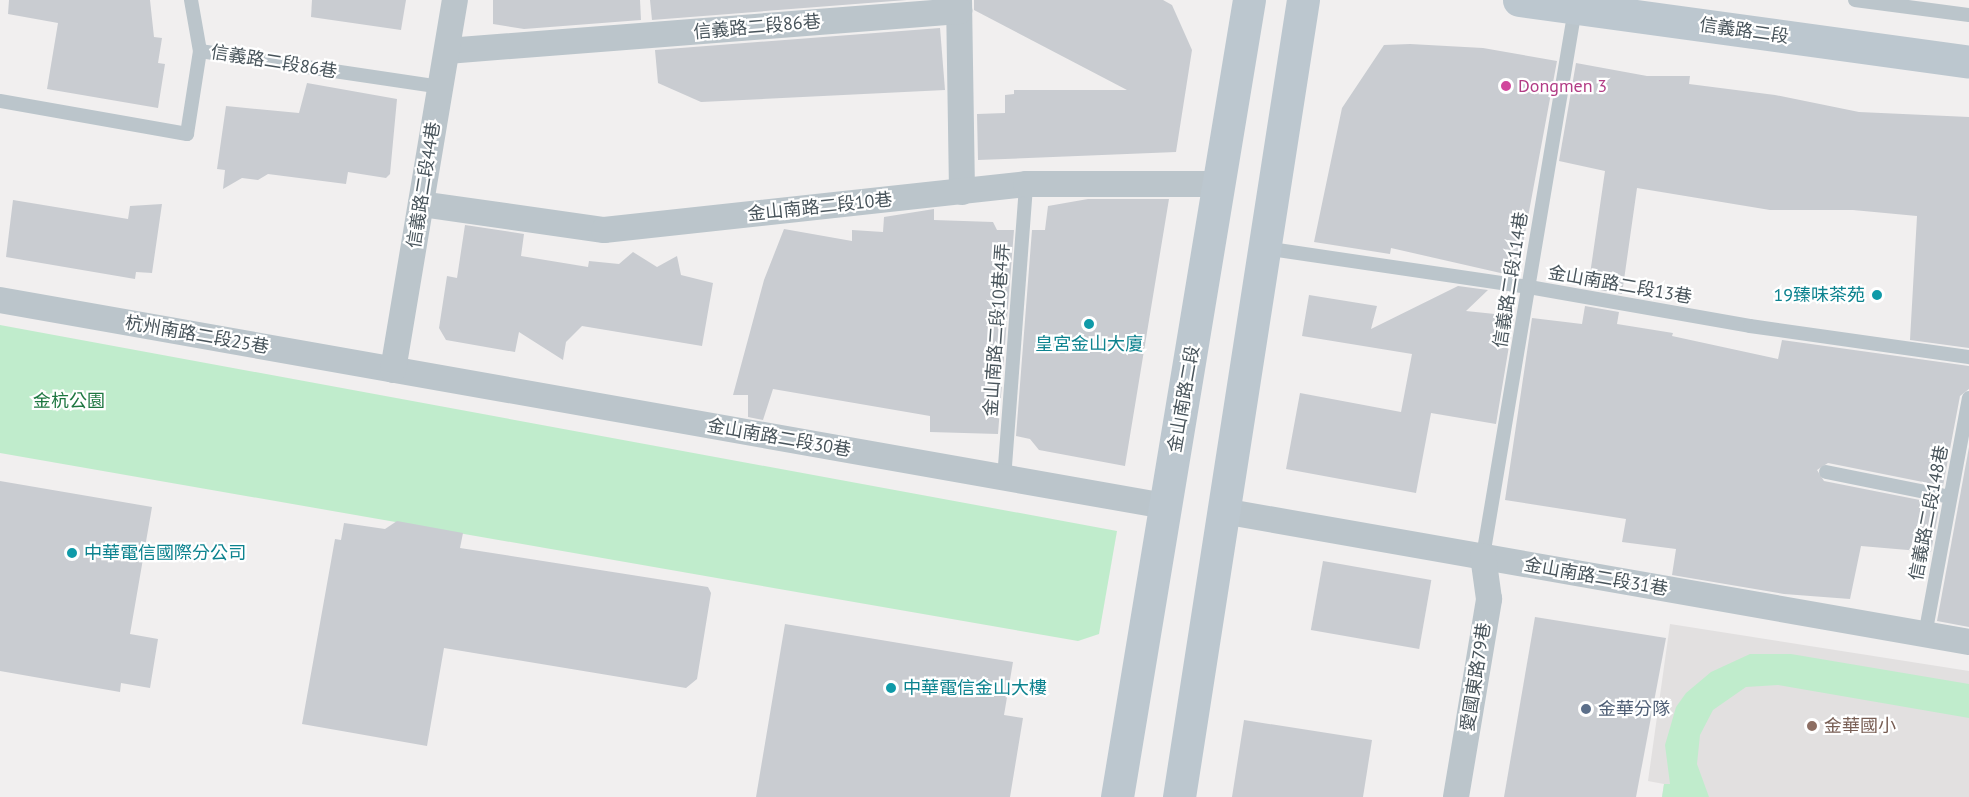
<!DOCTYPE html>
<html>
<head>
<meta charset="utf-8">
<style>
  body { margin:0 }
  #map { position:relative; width:1969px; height:797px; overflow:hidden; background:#f1efef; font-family:"PT Sans","Noto Sans TC",sans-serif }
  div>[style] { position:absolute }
  .education>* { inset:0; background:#e2e0e0 }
  .green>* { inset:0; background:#c0eccc }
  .building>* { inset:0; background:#c9ccd1; transform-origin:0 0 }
  .lane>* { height:14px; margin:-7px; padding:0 7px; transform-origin:7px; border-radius:7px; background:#bbc5cb }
  .street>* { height:26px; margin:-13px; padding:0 13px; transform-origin:13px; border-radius:13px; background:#bbc5cb }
  .secondary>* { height:33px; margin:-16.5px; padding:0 16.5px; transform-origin:16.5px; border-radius:16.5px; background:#bcc7cf }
  .dots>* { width:16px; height:16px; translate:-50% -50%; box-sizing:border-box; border:3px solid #fff; border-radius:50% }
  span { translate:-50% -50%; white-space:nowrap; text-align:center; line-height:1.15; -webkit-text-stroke:4.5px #fff; paint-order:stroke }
  .street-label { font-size:18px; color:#48545b }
  .hotel-label { font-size:18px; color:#b23c85 }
  .left { translate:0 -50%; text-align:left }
  .culture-label { font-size:18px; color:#0d838f }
  .right { translate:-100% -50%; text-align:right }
  .park-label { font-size:18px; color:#1e7741 }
  .service-label { font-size:18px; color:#4e5e75 }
  .education-label { font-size:18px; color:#785e54 }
</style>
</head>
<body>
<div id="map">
  <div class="education">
    <i style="clip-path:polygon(1670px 624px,1969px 671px,1969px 797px,1662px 797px,1664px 784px,1648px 781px)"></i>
  </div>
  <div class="green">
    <i style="clip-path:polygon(0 325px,1117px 531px,1099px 634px,1078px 641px,0 453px)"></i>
    <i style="clip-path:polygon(1750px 654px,1791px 654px,1969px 684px,1969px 718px,1778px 685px,1746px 687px,1713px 710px,1700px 735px,1697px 764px,1709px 797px,1662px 797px,1664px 784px,1670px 784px,1665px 745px,1676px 707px,1686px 693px,1711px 672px)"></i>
  </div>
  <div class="building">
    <i style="clip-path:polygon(9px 0,150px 0,154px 37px,162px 38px,158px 63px,165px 64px,158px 108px,47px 89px,58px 23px,8px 14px)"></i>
    <i style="clip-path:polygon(312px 0,406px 0,401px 30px,311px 17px)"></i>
    <i style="clip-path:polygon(493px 0,640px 0,641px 20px,524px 29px,493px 24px)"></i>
    <i style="clip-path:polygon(650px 0,907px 0,652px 20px)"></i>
    <i style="clip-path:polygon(974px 0,1163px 0,1172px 5px,1192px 50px,1176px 152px,978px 160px,977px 114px,1005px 113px,1005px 95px,1014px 94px,1014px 90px,1127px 90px,974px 10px)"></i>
    <i style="clip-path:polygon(940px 28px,945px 90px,701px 102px,658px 83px,655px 50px)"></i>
    <i style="clip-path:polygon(1410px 44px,1483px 48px,1557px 61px,1520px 260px,1505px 274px,1391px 248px,1390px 254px,1314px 242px,1342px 108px,1384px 45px)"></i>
    <i style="clip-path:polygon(1576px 63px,1647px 76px,1690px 76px,1689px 84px,1775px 95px,1859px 112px,1969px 117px,1969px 348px,1910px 340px,1917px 216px,1853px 210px,1770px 210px,1637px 188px,1622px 294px,1588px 288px,1605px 171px,1559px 161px)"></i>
    <i style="clip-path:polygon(307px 83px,397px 99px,390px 174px,386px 178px,348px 172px,346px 184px,268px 174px,258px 180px,242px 178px,223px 189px,225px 170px,217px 169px,226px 106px,299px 113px)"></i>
    <i style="clip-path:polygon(1088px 199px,1169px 199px,1125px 466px,1039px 450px,1030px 439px,1016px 436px,1032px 230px,1045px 230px,1048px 206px)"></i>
    <i style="clip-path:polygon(13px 200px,128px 219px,130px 206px,162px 204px,152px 273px,136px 272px,135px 279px,6px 257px)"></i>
    <i style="clip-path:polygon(934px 209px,934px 220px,993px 222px,997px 230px,1014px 230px,998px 434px,930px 432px,930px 416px,773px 389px,763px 420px,748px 417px,748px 395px,733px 395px,764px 280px,784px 229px,852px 241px,852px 230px,883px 232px,884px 217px)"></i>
    <i style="clip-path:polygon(465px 225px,524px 234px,521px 256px,588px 267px,589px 261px,619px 264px,633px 252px,657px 267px,677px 256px,681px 275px,713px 283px,702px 346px,582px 326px,566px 342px,563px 360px,519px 332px,515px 352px,446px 340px,439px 328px,447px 276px,457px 278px)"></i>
    <i style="clip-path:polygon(1458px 286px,1488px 290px,1466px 311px,1514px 316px,1496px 424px,1431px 413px,1416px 493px,1286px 469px,1300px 393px,1401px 412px,1412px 354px,1302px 336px,1309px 295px,1377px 306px,1371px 329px)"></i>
    <i style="clip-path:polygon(1585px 306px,1619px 312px,1617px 324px,1673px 333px,1672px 336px,1778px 359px,1782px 340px,1969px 366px,1969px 389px,1960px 396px,1943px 486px,1828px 463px,1817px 470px,1824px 481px,1940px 504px,1931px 552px,1861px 546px,1850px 599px,1784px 594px,1672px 575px,1676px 549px,1622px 542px,1626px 519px,1505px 500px,1532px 318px,1582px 324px)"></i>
    <i style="clip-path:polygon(1969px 447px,1969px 627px,1937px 621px)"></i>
    <i style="clip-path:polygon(0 481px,152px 507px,130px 634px,158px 639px,150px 688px,121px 683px,120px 692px,0 671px)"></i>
    <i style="clip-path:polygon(397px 521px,463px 533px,460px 548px,708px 587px,711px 593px,697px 679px,686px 688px,444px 648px,427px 746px,302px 724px,335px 539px,341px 540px,344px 523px,385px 529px)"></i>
    <i style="left:1323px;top:561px;width:110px;height:70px;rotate:10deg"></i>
    <i style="clip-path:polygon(1535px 617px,1666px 638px,1636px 797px,1504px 797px)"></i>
    <i style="clip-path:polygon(785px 624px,1013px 662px,1004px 715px,1023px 718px,1010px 797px,756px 797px)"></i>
    <i style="clip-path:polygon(1244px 720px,1372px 740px,1363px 797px,1232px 797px)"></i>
  </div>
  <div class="lane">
    <i style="left:191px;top:0;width:52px;rotate:80deg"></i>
    <i style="left:1855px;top:0;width:115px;rotate:7.5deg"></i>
    <i style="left:0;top:101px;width:190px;rotate:10deg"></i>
    <i style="left:187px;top:134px;width:84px;rotate:-81.1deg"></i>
    <i style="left:200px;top:51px;width:243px;rotate:8.5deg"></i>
    <i style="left:1264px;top:248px;width:268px;rotate:8.4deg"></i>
    <i style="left:1529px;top:287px;width:224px;rotate:10deg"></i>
    <i style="left:1750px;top:326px;width:221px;rotate:8.1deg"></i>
    <i style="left:1826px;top:472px;width:126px;rotate:11.4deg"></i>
    <i style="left:1004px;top:479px;width:296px;rotate:-85.7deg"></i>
    <i style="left:1483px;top:556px;width:555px;rotate:-80.45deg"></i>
    <i style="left:1925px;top:635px;width:241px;rotate:-79.5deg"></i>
  </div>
  <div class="street">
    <i style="left:959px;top:0;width:192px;rotate:89.1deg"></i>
    <i style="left:447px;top:51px;width:514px;rotate:-4.47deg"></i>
    <i style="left:421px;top:204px;width:185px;rotate:8.1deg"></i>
    <i style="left:604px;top:230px;width:424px;rotate:-6.2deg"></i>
    <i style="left:1026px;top:184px;width:194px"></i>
    <i style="left:0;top:300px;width:1183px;rotate:10.03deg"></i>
    <i style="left:393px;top:370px;width:375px;rotate:-80.5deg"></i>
    <i style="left:1223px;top:511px;width:757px;rotate:9.96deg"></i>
    <i style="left:1456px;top:797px;width:201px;rotate:-80.5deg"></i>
    <i style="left:1489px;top:599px;width:43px;rotate:-97.9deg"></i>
  </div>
  <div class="secondary">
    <i style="left:1519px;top:0;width:454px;rotate:7.8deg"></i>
    <i style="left:1117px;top:797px;width:808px;rotate:-80.6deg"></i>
    <i style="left:1179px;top:797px;width:807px;rotate:-81.16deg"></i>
  </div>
  <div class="dots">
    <i style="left:1506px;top:86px;background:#d1479c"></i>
    <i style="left:1877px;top:295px;background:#0f9aa8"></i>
    <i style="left:1089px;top:324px;background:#0f9aa8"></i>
    <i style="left:72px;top:553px;background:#0f9aa8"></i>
    <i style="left:891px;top:688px;background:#0f9aa8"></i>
    <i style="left:1586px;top:709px;background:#5c6f8a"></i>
    <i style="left:1812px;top:726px;background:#8d6e63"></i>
  </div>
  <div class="street-label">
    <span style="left:757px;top:27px;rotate:-5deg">信義路二段86巷</span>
    <span style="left:1744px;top:31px;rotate:8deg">信義路二段</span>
    <span style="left:274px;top:62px;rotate:9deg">信義路二段86巷</span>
    <span style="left:424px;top:185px;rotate:-81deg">信義路二段44巷</span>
    <span style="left:820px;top:207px;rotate:-6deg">金山南路二段10巷</span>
    <span style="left:1511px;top:280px;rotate:-81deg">信義路二段114巷</span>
    <span style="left:1620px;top:285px;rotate:10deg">金山南路二段13巷</span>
    <span style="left:997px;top:330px;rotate:-86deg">金山南路二段10巷4弄</span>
    <span style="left:197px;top:335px;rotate:10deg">杭州南路二段25巷</span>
    <span style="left:1184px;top:399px;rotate:-80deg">金山南路二段</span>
    <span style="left:779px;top:438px;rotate:10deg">金山南路二段30巷</span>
    <span style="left:1929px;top:513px;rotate:-79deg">信義路二段148巷</span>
    <span style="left:1596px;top:577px;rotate:10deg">金山南路二段31巷</span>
    <span style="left:1476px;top:677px;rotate:-81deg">愛國東路79巷</span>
  </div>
  <div class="hotel-label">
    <span class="left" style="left:1518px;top:86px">Dongmen 3</span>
  </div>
  <div class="culture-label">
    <span class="right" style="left:1865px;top:295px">19臻味茶苑</span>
    <span style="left:1089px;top:344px">皇宮金山大廈</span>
    <span class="left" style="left:84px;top:553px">中華電信國際分公司</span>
    <span class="left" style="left:903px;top:688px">中華電信金山大樓</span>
  </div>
  <div class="park-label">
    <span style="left:69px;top:401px">金杭公園</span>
  </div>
  <div class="service-label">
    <span class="left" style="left:1598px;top:709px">金華分隊</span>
  </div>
  <div class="education-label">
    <span class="left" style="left:1824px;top:726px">金華國小</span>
  </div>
</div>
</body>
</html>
